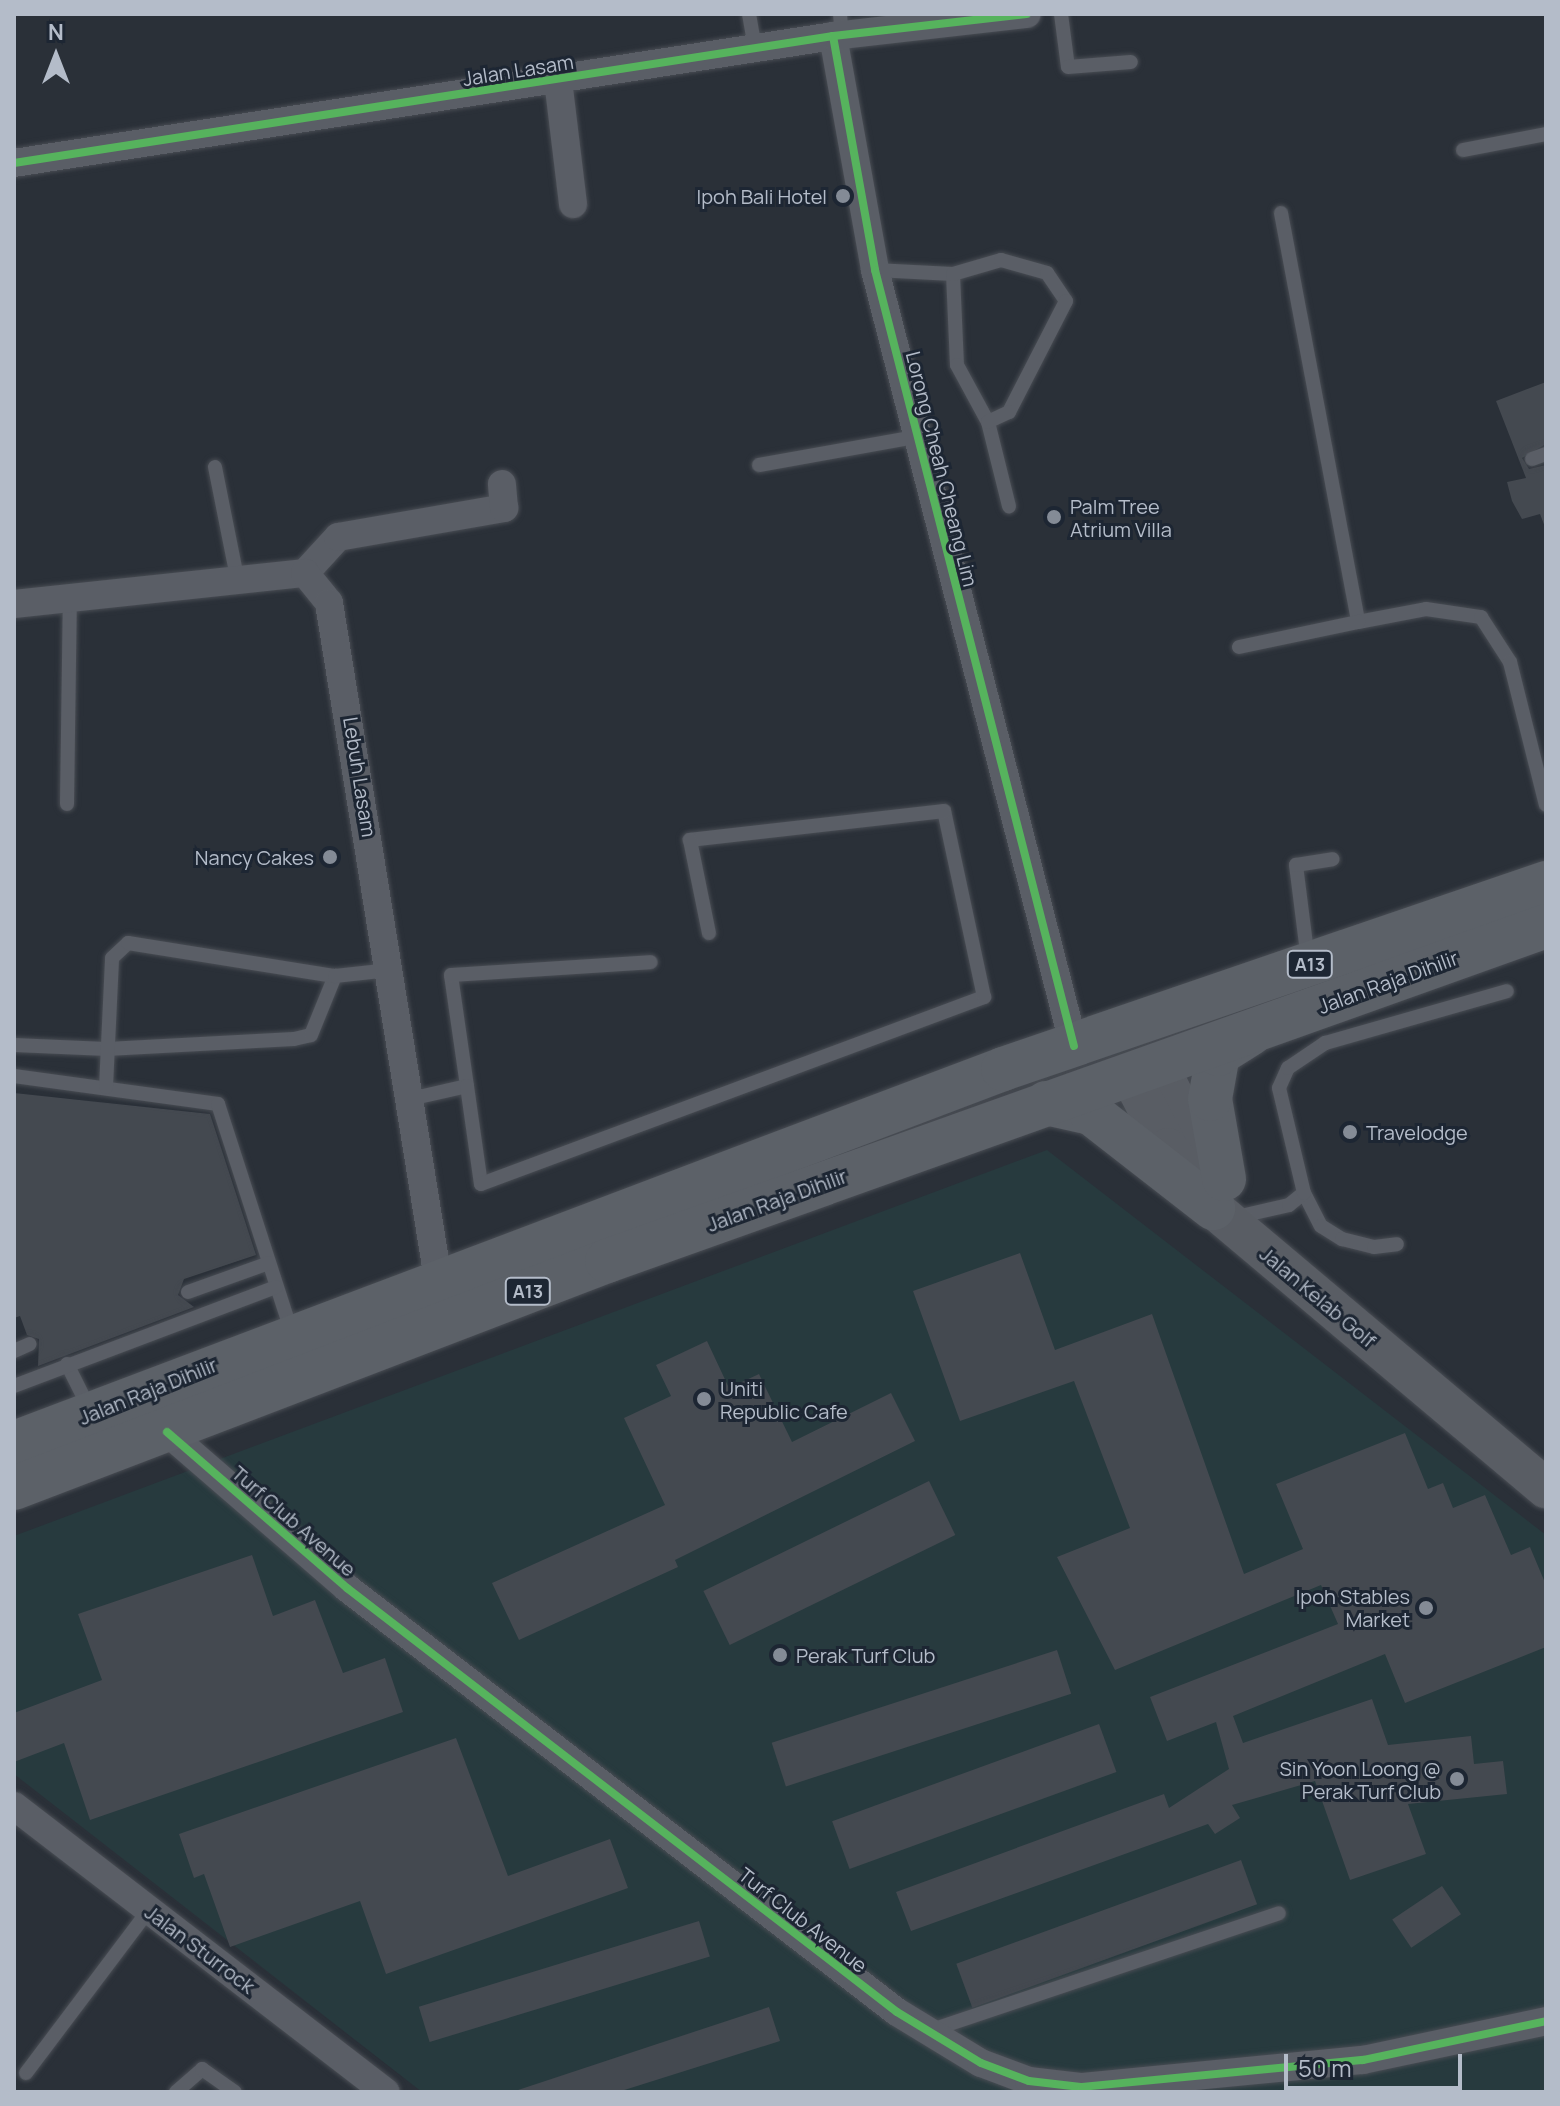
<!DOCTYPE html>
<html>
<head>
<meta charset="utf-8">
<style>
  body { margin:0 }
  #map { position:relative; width:1560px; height:2106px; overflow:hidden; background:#2a3038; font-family:Manrope,sans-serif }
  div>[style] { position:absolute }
  .green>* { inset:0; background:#273a3e }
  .building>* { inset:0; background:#444950; transform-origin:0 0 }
  .roads { filter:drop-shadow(0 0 2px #484c53) drop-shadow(0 0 2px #484c53) }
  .lane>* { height:14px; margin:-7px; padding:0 7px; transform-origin:7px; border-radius:7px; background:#5a5e66 }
  .street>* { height:28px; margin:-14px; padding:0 14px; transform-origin:14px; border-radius:14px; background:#5a5e66 }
  .secondary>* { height:40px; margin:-20px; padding:0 20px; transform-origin:20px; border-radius:20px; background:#595d64 }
  .primary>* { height:44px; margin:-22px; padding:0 22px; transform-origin:22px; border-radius:22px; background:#5c6168 }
  .cycleway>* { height:8px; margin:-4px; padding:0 4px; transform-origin:4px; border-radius:4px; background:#56b35d }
  .dots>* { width:22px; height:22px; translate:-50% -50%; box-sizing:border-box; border:4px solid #1d2633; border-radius:50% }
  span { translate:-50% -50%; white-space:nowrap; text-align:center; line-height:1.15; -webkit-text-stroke:6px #1d2633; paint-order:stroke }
  .shield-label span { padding:2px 6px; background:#1d2633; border:2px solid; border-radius:6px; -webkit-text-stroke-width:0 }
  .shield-label { font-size:18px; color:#b4bcc9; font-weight:700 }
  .street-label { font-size:20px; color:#b4bcc9 }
  .poi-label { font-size:20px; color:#b4bcc9 }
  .right { translate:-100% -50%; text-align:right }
  .left { translate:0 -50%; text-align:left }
  .frame { position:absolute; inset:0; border:16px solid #b4bcc9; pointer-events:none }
  .north { position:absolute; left:16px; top:16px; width:80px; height:80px; -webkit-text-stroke:6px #1d2633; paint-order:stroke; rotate:0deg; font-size:22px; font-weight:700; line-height:32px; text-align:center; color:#b4bcc9 }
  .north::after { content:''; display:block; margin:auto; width:28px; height:36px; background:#b4bcc9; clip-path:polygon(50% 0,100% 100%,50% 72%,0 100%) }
  .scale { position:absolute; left:1284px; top:2054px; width:178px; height:36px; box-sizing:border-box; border:4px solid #b4bcc9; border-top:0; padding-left:10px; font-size:24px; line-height:28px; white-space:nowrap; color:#b4bcc9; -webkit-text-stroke:6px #1d2633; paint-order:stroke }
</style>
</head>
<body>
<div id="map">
  <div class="green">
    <i style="clip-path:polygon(1047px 1150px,1546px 1535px,1546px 2092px,422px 2092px,14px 1774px,14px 1536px)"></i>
  </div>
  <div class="building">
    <i style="clip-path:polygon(1546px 382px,1546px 444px,1522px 458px,1529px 469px,1546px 465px,1545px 527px,1540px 514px,1522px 519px,1512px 501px,1507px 482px,1526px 478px,1496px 401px)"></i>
    <i style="clip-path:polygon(14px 1093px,210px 1114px,256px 1255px,184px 1279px,178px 1295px,194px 1307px,38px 1366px,39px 1339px,27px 1335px,20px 1316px,14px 1318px)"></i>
    <i style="clip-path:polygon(1020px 1253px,1055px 1350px,1152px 1314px,1244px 1574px,1303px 1549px,1276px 1484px,1405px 1433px,1428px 1489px,1443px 1483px,1453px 1508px,1485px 1495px,1511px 1555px,1530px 1547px,1546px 1585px,1546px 1647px,1405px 1703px,1385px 1654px,1233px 1716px,1243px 1743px,1372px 1699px,1388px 1745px,1471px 1736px,1474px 1764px,1503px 1761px,1507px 1794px,1408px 1804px,1426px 1854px,1350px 1880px,1315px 1781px,1232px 1805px,1240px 1818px,1215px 1834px,1208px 1824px,911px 1931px,896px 1892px,1164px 1794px,1169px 1808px,1229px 1769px,1216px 1722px,1167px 1741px,1150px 1697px,1338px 1624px,1321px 1585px,1115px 1670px,1057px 1557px,1130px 1528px,1074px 1381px,960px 1421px,913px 1291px)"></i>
    <i style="clip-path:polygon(707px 1341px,729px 1388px,759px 1374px,792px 1442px,891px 1393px,915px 1441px,675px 1560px,678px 1567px,519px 1640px,492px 1583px,665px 1505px,624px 1418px,671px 1396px,656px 1365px)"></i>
    <i style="left:929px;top:1481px;width:60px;height:251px;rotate:64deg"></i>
    <i style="clip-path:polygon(252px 1555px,273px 1616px,315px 1600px,343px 1673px,385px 1658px,403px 1712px,90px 1820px,64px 1743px,14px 1762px,14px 1713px,102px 1680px,78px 1614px)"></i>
    <i style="left:1057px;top:1650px;width:46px;height:300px;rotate:72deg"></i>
    <i style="left:1099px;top:1724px;width:51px;height:284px;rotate:70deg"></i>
    <i style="clip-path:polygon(456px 1738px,508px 1876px,610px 1839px,628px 1888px,386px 1974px,360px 1901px,230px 1947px,204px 1874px,194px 1878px,179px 1834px)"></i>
    <i style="left:1241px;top:1860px;width:47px;height:303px;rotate:70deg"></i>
    <i style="left:1442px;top:1886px;width:34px;height:60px;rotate:56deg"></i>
    <i style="left:699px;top:1921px;width:37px;height:293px;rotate:73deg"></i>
    <i style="clip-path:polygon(769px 2007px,780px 2041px,618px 2092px,512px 2092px)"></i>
  </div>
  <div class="roads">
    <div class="lane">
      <i style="left:749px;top:14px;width:36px;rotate:80deg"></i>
      <i style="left:840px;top:14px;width:21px;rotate:85deg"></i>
      <i style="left:1061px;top:14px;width:53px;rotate:82.5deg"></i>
      <i style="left:1068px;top:67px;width:63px;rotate:-4.5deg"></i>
      <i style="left:1463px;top:150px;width:85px;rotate:-10.9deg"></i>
      <i style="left:1281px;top:213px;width:416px;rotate:79.3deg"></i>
      <i style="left:1358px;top:622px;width:69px;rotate:-10.8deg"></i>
      <i style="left:1426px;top:609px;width:56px;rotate:8.3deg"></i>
      <i style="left:1481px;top:617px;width:54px;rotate:57.2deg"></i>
      <i style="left:1510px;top:662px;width:147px;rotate:75.9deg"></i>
      <i style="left:875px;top:270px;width:78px;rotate:2.9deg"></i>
      <i style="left:953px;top:274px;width:91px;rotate:87.5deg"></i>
      <i style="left:957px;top:365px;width:65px;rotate:61.5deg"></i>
      <i style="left:988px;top:422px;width:87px;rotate:76deg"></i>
      <i style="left:953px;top:274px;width:50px;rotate:-16.3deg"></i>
      <i style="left:1001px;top:260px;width:48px;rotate:15.8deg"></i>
      <i style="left:1047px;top:273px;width:34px;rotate:56deg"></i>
      <i style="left:1066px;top:301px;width:125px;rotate:117.2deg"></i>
      <i style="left:1009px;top:412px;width:23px;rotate:155deg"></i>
      <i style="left:1532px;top:459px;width:15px;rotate:-20deg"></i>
      <i style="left:759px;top:465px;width:158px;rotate:-10.2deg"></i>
      <i style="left:215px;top:467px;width:112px;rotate:78.7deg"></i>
      <i style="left:1239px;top:647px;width:122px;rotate:-11.9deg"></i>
      <i style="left:67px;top:804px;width:207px;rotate:-89.2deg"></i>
      <i style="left:1308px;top:960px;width:96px;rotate:-97.2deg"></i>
      <i style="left:1296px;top:865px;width:37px;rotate:-9deg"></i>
      <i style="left:14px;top:1045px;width:93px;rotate:2.5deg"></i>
      <i style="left:107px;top:1049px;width:187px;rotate:-3.1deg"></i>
      <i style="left:294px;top:1039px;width:17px;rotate:-13deg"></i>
      <i style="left:311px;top:1035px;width:64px;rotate:-67.9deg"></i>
      <i style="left:14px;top:1076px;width:206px;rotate:7.8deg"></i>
      <i style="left:218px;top:1104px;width:241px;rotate:72.1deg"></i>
      <i style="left:467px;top:1086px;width:112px;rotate:-98.2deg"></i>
      <i style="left:451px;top:975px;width:200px;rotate:-3.7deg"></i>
      <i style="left:106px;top:1087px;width:129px;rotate:-87.3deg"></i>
      <i style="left:112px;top:958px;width:22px;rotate:-43deg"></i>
      <i style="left:128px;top:943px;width:210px;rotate:9.1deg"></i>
      <i style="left:335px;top:976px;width:55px;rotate:-6.2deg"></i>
      <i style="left:410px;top:1099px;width:58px;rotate:-12.8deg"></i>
      <i style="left:467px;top:1086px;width:99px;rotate:81.9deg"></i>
      <i style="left:481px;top:1184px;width:537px;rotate:-20.39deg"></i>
      <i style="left:984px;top:997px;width:190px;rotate:-102.1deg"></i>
      <i style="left:944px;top:811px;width:256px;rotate:173.5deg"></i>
      <i style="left:690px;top:840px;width:95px;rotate:78.5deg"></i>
      <i style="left:1304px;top:1193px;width:37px;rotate:63deg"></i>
      <i style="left:1321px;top:1226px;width:25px;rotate:32deg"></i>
      <i style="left:1342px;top:1239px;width:33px;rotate:14deg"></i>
      <i style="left:1374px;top:1247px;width:23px;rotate:-7deg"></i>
      <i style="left:1232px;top:1218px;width:58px;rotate:-12.8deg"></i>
      <i style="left:1289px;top:1205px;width:19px;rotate:-39deg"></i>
      <i style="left:1304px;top:1193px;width:108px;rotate:-103.4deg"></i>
      <i style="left:1279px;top:1088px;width:22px;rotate:-66deg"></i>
      <i style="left:1288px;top:1068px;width:45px;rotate:-34deg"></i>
      <i style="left:1325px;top:1043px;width:189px;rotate:-15.9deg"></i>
      <i style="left:188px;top:1292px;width:86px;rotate:-19.7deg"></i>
      <i style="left:14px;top:1351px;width:17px;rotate:-24deg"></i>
      <i style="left:67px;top:1364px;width:51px;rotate:63.4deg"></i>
      <i style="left:14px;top:1386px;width:280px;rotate:-20.7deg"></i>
      <i style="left:929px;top:2031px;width:369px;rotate:-18.6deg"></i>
      <i style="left:26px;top:2073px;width:204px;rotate:-53deg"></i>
      <i style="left:176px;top:2092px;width:35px;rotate:-41deg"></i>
      <i style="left:202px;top:2069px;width:40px;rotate:34.9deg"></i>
    </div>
    <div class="street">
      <i style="left:833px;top:36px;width:238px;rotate:79.8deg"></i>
      <i style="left:875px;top:270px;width:801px;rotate:75.62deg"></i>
      <i style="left:558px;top:80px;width:125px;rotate:83.1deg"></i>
      <i style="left:14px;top:163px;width:829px;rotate:-8.81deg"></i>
      <i style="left:833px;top:36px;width:195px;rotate:-6.5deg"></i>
      <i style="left:305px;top:573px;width:49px;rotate:-47.5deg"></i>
      <i style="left:338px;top:537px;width:169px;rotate:-9.9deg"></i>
      <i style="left:504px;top:508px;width:24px;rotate:-95deg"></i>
      <i style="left:14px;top:604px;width:293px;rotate:-6.1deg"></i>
      <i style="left:305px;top:573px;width:38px;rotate:51deg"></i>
      <i style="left:329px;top:603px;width:685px;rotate:80.84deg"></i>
      <i style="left:167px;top:1432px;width:238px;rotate:40.9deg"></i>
      <i style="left:347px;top:1588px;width:694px;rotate:37.63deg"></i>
      <i style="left:897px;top:2012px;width:98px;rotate:31.3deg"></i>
      <i style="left:981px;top:2063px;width:51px;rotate:20.6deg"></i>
      <i style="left:1029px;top:2081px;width:52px;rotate:6.6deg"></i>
      <i style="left:1081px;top:2087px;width:283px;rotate:-5.5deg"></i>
      <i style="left:1363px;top:2060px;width:187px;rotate:-12deg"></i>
      <i style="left:14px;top:1806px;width:469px;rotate:37.6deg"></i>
    </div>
    <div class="secondary">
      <i style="left:1157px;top:1063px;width:100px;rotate:63.2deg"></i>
      <i style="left:1129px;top:1073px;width:85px;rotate:62.5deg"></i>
      <i style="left:1168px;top:1148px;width:75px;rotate:53.1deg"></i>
      <i style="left:1213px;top:1208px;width:435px;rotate:40.1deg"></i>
    </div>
    <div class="primary">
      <i style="left:1046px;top:1103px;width:46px;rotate:12.5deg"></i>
      <i style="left:1091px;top:1113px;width:155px;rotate:37.9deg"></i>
      <i style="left:1224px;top:1179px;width:81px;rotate:-99.9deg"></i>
      <i style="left:1210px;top:1099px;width:46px;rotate:-79.9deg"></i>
      <i style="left:1218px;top:1054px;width:38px;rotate:-32deg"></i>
      <i style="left:14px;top:1443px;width:1057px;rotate:-20.71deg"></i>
      <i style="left:1003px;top:1069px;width:574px;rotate:-18.91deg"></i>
      <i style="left:14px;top:1488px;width:635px;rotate:-20.95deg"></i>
      <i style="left:607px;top:1261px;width:997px;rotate:-19.63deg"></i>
    </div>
  </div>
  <div class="cycleway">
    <i style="left:833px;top:36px;width:238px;rotate:79.8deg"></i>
    <i style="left:875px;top:270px;width:801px;rotate:75.62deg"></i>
    <i style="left:14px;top:163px;width:829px;rotate:-8.81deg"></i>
    <i style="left:833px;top:36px;width:195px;rotate:-6.5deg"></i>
    <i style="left:167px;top:1432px;width:238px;rotate:40.9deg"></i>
    <i style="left:347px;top:1588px;width:694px;rotate:37.63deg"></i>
    <i style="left:897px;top:2012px;width:98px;rotate:31.3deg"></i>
    <i style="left:981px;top:2063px;width:51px;rotate:20.6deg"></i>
    <i style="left:1029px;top:2081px;width:52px;rotate:6.6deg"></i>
    <i style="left:1081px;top:2087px;width:283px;rotate:-5.5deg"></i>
    <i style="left:1363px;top:2060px;width:187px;rotate:-12deg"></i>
  </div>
  <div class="dots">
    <i style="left:843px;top:196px;background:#848b96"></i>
    <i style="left:1054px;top:517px;background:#848b96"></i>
    <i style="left:330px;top:857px;background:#848b96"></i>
    <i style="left:1350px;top:1132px;background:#848b96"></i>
    <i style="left:704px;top:1399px;background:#848b96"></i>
    <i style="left:1426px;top:1608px;background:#848b96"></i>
    <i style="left:780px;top:1655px;background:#848b96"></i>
    <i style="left:1457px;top:1779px;background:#848b96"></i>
  </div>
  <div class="shield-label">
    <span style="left:1310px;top:964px">A13</span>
    <span style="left:528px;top:1291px">A13</span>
  </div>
  <div class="street-label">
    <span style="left:518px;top:70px;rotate:-9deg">Jalan Lasam</span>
    <span style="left:942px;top:469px;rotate:76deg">Lorong Cheah Cheang Lim</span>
    <span style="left:360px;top:777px;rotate:81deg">Lebuh Lasam</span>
    <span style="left:1388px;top:982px;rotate:-20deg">Jalan Raja Dihilir</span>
    <span style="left:777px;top:1200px;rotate:-20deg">Jalan Raja Dihilir</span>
    <span style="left:1318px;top:1297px;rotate:40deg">Jalan Kelab Golf</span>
    <span style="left:148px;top:1391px;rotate:-22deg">Jalan Raja Dihilir</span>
    <span style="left:294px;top:1521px;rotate:41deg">Turf Club Avenue</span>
    <span style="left:803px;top:1920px;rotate:38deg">Turf Club Avenue</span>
    <span style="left:200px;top:1949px;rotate:37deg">Jalan Sturrock</span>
  </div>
  <div class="poi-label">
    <span class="right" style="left:827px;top:196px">Ipoh Bali Hotel</span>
    <span class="left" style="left:1070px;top:518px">Palm Tree<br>Atrium Villa</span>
    <span class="right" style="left:314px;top:857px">Nancy Cakes</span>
    <span class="left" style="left:1366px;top:1132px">Travelodge</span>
    <span class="left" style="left:720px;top:1400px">Uniti<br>Republic Cafe</span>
    <span class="right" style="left:1410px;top:1608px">Ipoh Stables<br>Market</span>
    <span class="left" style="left:796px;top:1655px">Perak Turf Club</span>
    <span class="right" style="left:1441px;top:1780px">Sin Yoon Loong @<br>Perak Turf Club</span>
  </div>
  <div class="frame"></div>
  <div class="north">N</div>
  <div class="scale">50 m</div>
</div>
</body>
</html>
